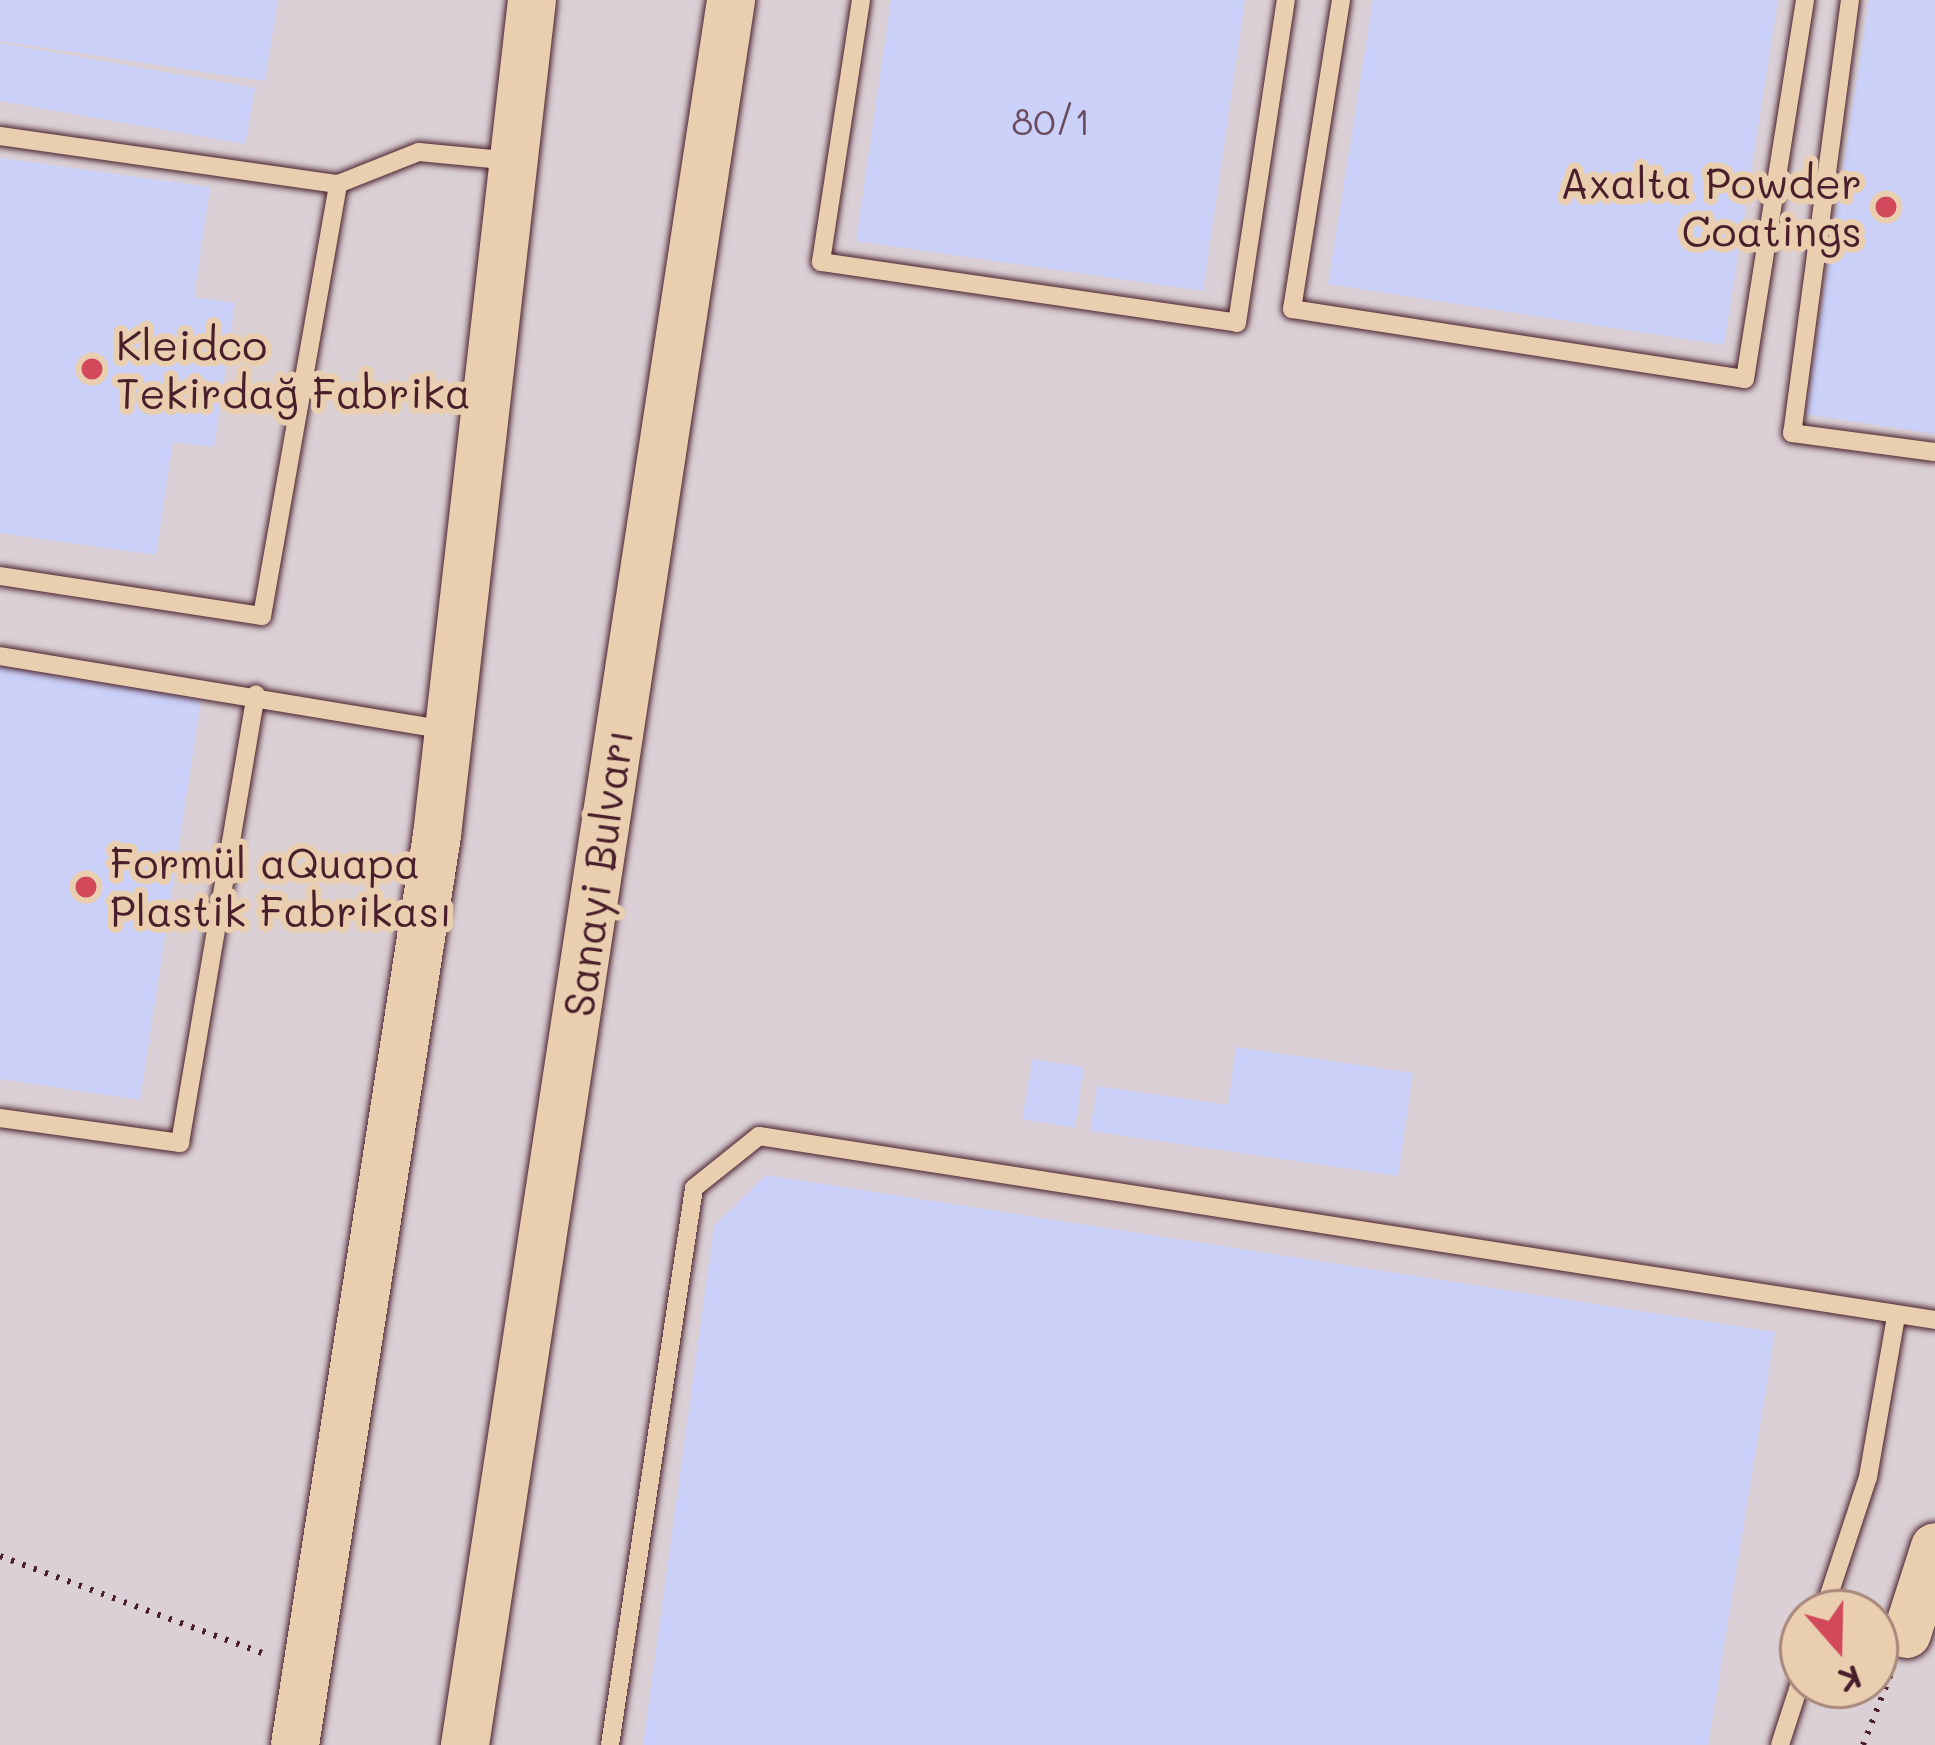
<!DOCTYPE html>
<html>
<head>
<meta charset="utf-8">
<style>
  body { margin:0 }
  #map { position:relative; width:1935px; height:1745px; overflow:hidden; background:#e0cfc6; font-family:Mali,sans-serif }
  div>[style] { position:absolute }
  .built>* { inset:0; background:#dad0d5 }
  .building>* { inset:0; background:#cbd1f9; transform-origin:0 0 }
  .path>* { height:6px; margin-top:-3px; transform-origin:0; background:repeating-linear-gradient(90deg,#4a1f2b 0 3px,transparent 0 12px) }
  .roads { filter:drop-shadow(0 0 3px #4a1f2b) drop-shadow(0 0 3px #4a1f2b) }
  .service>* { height:18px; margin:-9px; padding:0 9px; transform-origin:9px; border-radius:9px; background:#e9ceb0 }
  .tertiary>* { height:48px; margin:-24px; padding:0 24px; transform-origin:24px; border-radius:24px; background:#e9ceb0 }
  .dots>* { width:33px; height:33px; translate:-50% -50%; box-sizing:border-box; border:6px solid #e9ceb0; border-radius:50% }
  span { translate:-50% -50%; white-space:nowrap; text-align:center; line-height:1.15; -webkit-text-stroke:12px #e9ceb0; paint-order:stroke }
  .number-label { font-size:36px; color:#6a4c5e }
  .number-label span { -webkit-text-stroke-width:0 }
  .poi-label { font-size:42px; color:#4a1f2b }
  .right { translate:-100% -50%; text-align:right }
  .left { translate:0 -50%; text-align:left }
  .street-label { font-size:42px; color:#4a1f2b }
  .north { position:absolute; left:1779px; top:1589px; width:120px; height:120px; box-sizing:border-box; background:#e9ceb0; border:3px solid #a9887b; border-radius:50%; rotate:160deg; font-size:33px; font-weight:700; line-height:48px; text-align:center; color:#4a1f2b }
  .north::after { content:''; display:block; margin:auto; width:42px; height:54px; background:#d1495b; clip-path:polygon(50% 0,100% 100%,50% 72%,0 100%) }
</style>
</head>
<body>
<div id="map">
  <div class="built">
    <i style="clip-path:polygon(evenodd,0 0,1935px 0,1935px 1745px,0 1745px,0 0,1803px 1613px,1875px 1613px,1875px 1685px,1803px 1685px,1803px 1613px)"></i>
  </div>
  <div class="building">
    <i style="clip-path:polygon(0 0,278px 0,265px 81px,0 41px)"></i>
    <i style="clip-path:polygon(891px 0,1245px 0,1203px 291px,856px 241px)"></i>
    <i style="clip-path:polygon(1373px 0,1778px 0,1724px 345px,1328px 284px)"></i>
    <i style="clip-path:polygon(1869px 0,1935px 0,1935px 434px,1805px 414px)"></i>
    <i style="left:0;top:43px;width:259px;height:57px;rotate:10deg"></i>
    <i style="clip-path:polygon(0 158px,210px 187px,194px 297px,235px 303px,214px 447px,173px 442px,156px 555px,0 533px)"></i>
    <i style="clip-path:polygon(0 664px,202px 694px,140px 1100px,0 1079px)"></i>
    <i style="clip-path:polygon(1236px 1047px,1413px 1073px,1398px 1176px,1090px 1131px,1097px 1086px,1228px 1105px)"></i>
    <i style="left:1032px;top:1059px;width:53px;height:61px;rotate:9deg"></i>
    <i style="clip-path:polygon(766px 1175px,1775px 1332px,1708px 1745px,643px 1745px,714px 1226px)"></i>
  </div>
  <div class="path">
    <i style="left:0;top:1556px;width:285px;rotate:20.3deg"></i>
    <i style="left:1863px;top:1745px;width:79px;rotate:-68.6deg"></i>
  </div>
  <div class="roads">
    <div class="service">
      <i style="left:861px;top:0;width:265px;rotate:98.7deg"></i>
      <i style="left:821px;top:262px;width:420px;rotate:8.3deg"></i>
      <i style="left:1237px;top:323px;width:327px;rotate:-81.4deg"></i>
      <i style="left:1341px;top:0;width:313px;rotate:99deg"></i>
      <i style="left:1292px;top:309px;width:458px;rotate:8.8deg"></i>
      <i style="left:1745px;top:379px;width:384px;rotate:-81deg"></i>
      <i style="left:1850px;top:0;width:437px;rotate:97.6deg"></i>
      <i style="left:1792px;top:433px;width:144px;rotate:7.6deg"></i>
      <i style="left:0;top:136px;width:341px;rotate:8.1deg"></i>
      <i style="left:338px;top:184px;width:87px;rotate:-21.6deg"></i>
      <i style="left:419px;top:152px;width:94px;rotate:5.5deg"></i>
      <i style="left:0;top:576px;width:265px;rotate:8.7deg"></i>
      <i style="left:262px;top:616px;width:439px;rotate:-80deg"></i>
      <i style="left:0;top:656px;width:455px;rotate:9.4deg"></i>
      <i style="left:0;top:1118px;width:182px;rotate:7.9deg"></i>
      <i style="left:180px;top:1143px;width:455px;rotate:-80.4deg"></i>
      <i style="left:1823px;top:1613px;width:143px;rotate:-71.7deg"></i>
      <i style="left:1868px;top:1477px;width:162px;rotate:-80.1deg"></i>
      <i style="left:610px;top:1745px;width:563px;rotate:-81.42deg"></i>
      <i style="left:694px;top:1188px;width:83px;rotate:-38.7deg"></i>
      <i style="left:759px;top:1136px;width:1190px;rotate:8.89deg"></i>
      <i style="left:1780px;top:1745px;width:75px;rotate:-72.1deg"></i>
    </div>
    <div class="tertiary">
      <i style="left:1907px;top:1634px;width:91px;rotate:-72.2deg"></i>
      <i style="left:295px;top:1745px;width:921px;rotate:-81.13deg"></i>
      <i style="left:437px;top:835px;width:840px;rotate:-83.51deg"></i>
      <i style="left:465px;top:1745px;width:1765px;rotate:-81.33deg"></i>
    </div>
  </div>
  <div class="dots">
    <i style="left:1886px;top:207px;background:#d1495b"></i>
    <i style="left:92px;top:369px;background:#d1495b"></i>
    <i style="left:86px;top:887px;background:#d1495b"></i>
  </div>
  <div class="number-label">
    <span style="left:1051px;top:121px">80/1</span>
  </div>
  <div class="poi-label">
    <span class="right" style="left:1862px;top:207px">Axalta Powder<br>Coatings</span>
    <span class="left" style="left:116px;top:369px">Kleidco<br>Tekirdağ Fabrika</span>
    <span class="left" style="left:110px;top:887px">Formül aQuapa<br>Plastik Fabrikası</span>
  </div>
  <div class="street-label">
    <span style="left:598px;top:873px;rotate:-82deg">Sanayi Bulvarı</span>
  </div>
  <div class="north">K</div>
</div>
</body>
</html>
